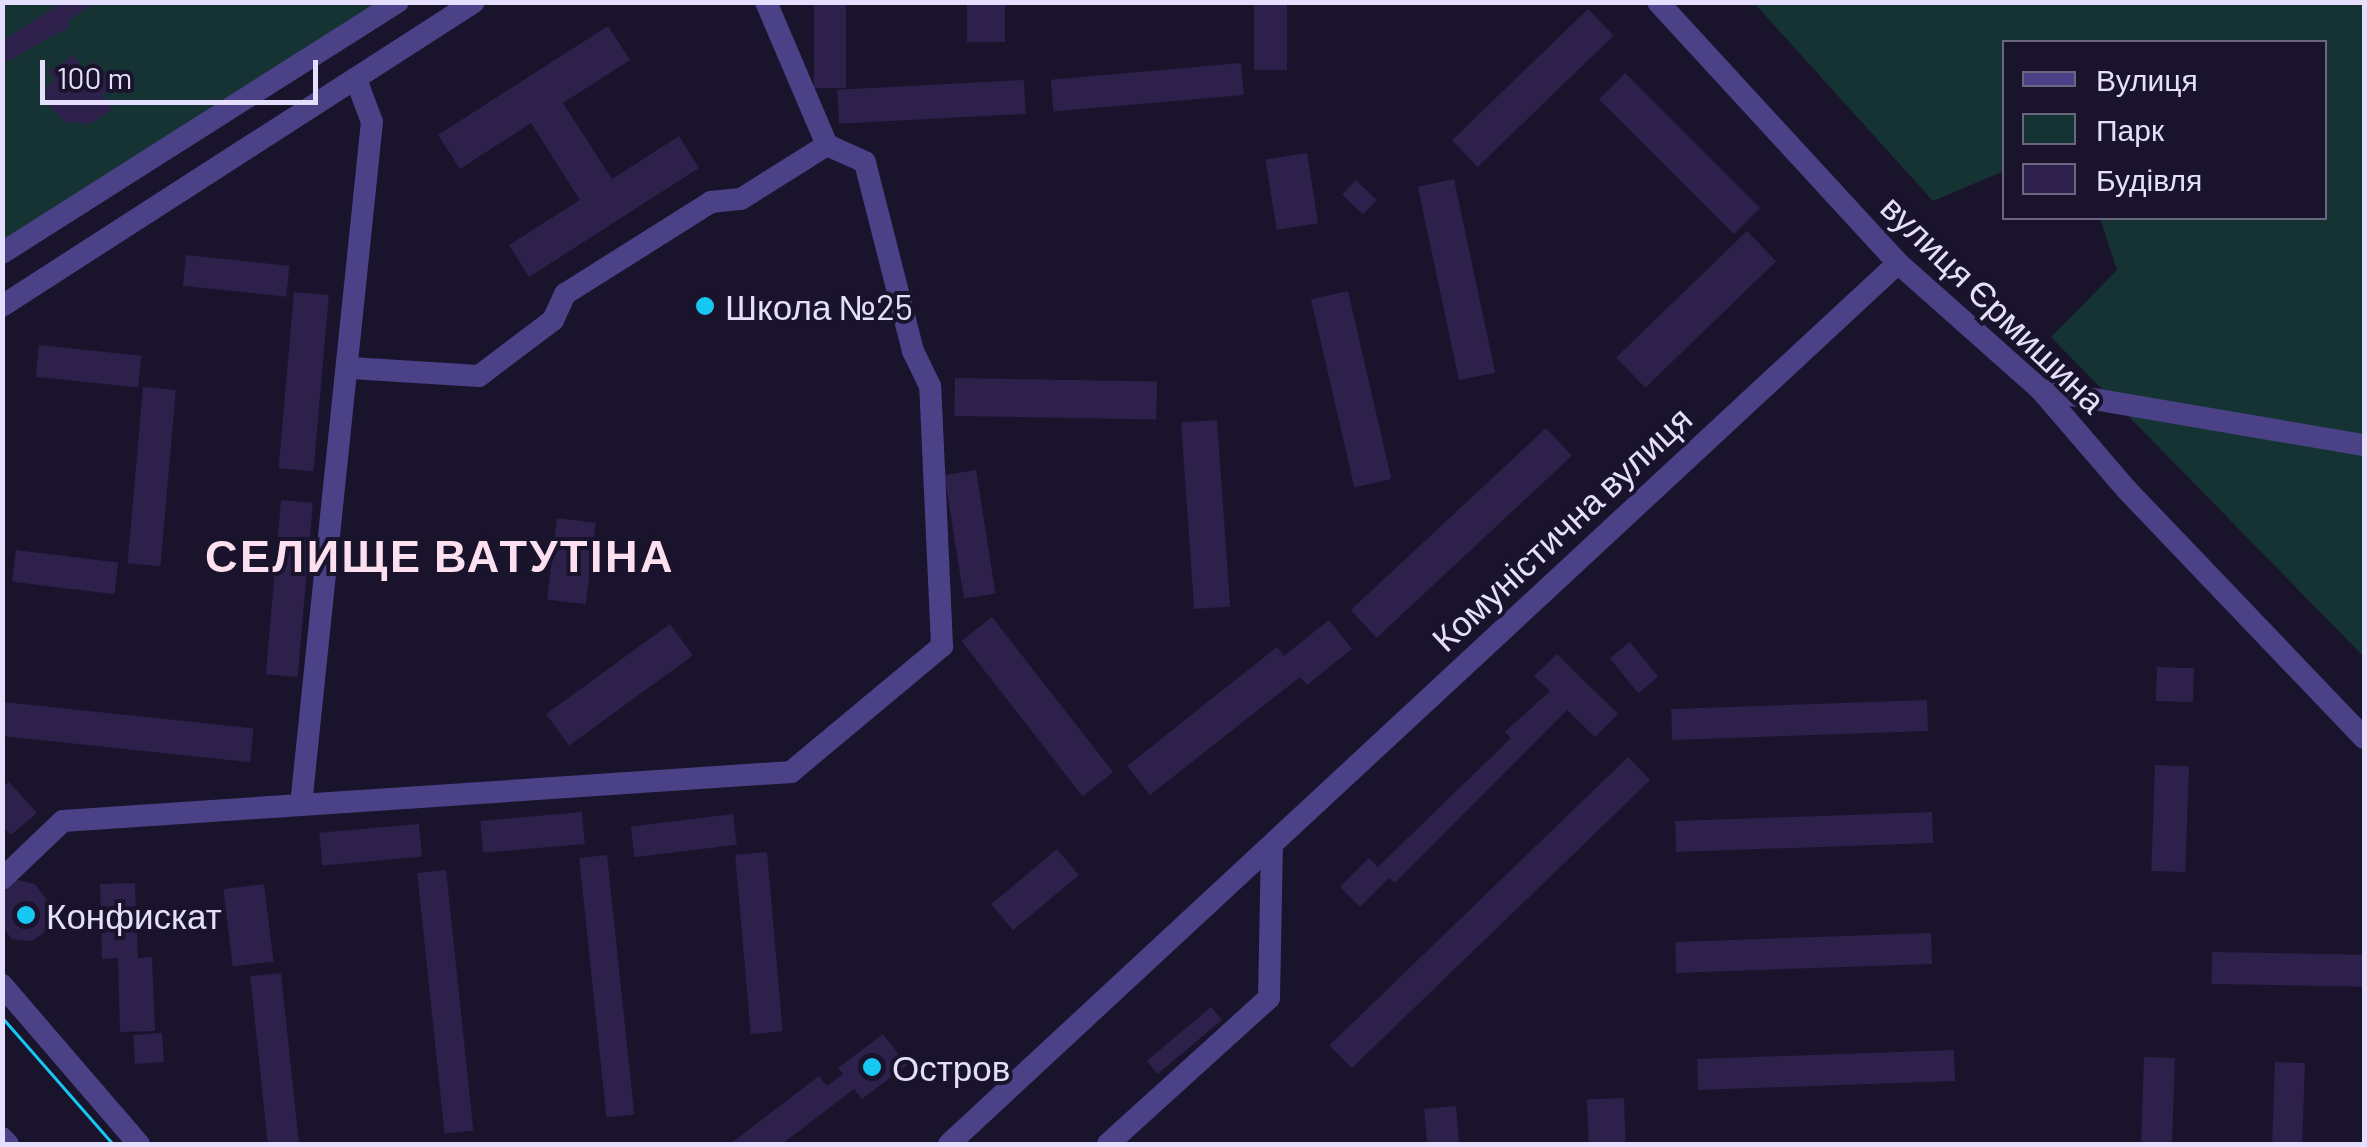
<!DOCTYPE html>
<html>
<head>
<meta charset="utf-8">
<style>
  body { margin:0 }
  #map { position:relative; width:2367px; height:1147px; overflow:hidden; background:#19132b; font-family:Barlow,sans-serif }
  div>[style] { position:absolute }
  .green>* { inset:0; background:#163334 }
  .building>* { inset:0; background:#2d204b; transform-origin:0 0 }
  .minor>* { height:22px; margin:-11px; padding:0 11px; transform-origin:11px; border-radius:11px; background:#4a4187 }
  .tram>* { height:2.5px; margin:-1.25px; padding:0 1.25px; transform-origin:1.25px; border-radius:1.25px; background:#16c7f1 }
  .dots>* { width:28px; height:28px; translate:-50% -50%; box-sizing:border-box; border:5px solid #19132b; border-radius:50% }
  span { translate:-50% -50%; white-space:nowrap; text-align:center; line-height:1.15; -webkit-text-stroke:8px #19132b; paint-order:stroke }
  .street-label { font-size:35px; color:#e5dffd }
  .poi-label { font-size:35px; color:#e5dffd }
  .left { translate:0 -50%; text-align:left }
  .district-label { font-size:45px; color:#fde0f0; font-weight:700; letter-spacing:2.5px }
  .frame { position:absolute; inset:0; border:5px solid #e5dffd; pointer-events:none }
  .legend { position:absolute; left:2002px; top:40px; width:325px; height:180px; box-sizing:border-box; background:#19132b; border:2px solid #6b657f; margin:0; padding:12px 18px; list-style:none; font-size:30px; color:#e5dffd }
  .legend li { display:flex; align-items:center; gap:20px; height:50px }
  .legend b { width:50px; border:2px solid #6b657f }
  .scale { position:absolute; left:40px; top:60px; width:278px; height:45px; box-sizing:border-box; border:5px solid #e5dffd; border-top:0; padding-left:12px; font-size:30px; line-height:35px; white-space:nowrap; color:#e5dffd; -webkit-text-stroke:8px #19132b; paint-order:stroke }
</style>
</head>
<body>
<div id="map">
  <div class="green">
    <i style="clip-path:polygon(3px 3px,382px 3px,3px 245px)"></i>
    <i style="clip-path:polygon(1754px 3px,2364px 3px,2364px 657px,2051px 337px,2117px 270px,2100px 218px,2324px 218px,2324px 42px,2004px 42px,2004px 171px,1933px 201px)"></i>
  </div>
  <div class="building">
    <i style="clip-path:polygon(63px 2px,96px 2px,68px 21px,71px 26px,2px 64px,2px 41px)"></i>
    <i style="left:814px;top:2px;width:32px;height:86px"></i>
    <i style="left:967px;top:2px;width:38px;height:40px"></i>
    <i style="left:1254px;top:2px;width:33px;height:68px"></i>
    <i style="left:1588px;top:9px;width:37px;height:189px;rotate:46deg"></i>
    <i style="clip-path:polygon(608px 26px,630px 60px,563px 103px,612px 179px,679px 136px,699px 168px,529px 277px,509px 245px,580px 200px,531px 123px,460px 169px,438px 135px)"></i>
    <i style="clip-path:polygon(74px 55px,83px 69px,96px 61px,114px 88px,102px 95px,112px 110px,90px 124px,65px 122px,47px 104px,45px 87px,55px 80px,49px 71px)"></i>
    <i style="left:1241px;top:63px;width:32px;height:191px;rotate:85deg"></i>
    <i style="left:1625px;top:73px;width:191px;height:37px;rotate:45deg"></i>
    <i style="left:1024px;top:80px;width:34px;height:187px;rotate:87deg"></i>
    <i style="left:1307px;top:153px;width:71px;height:42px;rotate:81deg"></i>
    <i style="left:1454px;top:179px;width:198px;height:37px;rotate:78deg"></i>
    <i style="left:1356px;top:180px;width:29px;height:20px;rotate:44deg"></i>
    <i style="left:1747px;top:231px;width:42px;height:182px;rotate:46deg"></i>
    <i style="left:186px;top:255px;width:104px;height:31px;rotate:6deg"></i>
    <i style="left:1348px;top:291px;width:193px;height:38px;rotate:77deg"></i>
    <i style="left:294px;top:292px;width:35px;height:177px;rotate:5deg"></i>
    <i style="left:39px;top:345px;width:103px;height:32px;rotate:6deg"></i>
    <i style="left:955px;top:378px;width:202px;height:38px;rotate:1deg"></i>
    <i style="left:143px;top:387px;width:33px;height:177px;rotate:5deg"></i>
    <i style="left:1217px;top:420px;width:187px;height:36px;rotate:86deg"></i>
    <i style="left:1546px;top:428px;width:38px;height:267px;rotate:47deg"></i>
    <i style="left:976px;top:470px;width:125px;height:32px;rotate:81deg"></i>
    <i style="left:281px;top:500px;width:32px;height:175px;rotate:5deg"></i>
    <i style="left:557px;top:518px;width:39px;height:82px;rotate:7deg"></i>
    <i style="left:16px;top:550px;width:103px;height:32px;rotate:7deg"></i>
    <i style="left:992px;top:617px;width:197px;height:39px;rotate:52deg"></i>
    <i style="clip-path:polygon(1329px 620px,1352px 649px,1307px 685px,1300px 677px,1150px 795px,1127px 766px,1277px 647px,1284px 656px)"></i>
    <i style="left:670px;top:624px;width:39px;height:153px;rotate:54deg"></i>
    <i style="left:1630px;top:642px;width:45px;height:26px;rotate:51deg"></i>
    <i style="clip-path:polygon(1557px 654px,1618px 714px,1595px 737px,1567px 710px,1395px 883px,1389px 878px,1360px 907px,1340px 887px,1369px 858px,1378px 867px,1511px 738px,1505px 732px,1550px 691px,1534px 676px)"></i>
    <i style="left:2157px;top:667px;width:37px;height:34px;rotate:2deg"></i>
    <i style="left:1927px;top:700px;width:31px;height:256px;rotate:88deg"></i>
    <i style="left:3px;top:702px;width:252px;height:34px;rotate:6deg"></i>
    <i style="left:1628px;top:757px;width:32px;height:415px;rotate:46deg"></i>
    <i style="left:2155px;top:765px;width:34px;height:106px;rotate:2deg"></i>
    <i style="clip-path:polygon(9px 782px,37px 813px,11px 835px,2px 826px,2px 788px)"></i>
    <i style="left:582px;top:812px;width:32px;height:102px;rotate:85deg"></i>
    <i style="left:1932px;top:812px;width:31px;height:257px;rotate:88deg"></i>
    <i style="left:733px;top:814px;width:31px;height:103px;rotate:83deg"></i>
    <i style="left:419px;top:824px;width:33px;height:100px;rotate:85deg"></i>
    <i style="left:1057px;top:849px;width:34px;height:86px;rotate:50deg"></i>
    <i style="left:767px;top:852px;width:180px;height:32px;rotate:85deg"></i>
    <i style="left:607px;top:855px;width:261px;height:28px;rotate:84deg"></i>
    <i style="left:446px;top:870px;width:262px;height:29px;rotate:84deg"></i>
    <i style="clip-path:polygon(17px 880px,35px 884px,50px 904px,48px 930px,32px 941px,12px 939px,2px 927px,2px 891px)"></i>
    <i style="clip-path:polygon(135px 883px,138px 958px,152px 957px,155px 1031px,120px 1032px,118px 958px,102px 959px,100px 884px)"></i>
    <i style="left:264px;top:884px;width:78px;height:41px;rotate:83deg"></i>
    <i style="left:1931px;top:933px;width:31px;height:256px;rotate:88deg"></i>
    <i style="left:2212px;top:952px;width:152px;height:32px;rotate:1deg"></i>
    <i style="left:281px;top:973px;width:172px;height:31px;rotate:84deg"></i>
    <i style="left:1211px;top:1007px;width:17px;height:84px;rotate:50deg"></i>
    <i style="left:162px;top:1033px;width:29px;height:29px;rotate:86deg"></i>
    <i style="clip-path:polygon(883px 1034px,907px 1065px,862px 1099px,854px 1089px,782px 1144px,730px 1144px,819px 1076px,827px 1086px,843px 1074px,838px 1068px)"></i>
    <i style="left:1954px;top:1050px;width:31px;height:257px;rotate:88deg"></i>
    <i style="left:2144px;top:1057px;width:31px;height:87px;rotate:2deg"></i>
    <i style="left:2275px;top:1062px;width:30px;height:82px;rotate:2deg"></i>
    <i style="left:1624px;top:1098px;width:46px;height:37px;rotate:88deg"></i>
    <i style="left:1456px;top:1106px;width:38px;height:32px;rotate:85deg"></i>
  </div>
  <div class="minor">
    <i style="left:1658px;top:2px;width:355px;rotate:47.4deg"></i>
    <i style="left:1898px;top:263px;width:191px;rotate:41.6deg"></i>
    <i style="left:2041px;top:390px;width:132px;rotate:49.3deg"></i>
    <i style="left:2127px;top:490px;width:343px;rotate:46.3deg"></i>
    <i style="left:2px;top:253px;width:469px;rotate:-32.4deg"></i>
    <i style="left:2px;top:306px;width:561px;rotate:-32.78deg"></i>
    <i style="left:351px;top:368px;width:128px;rotate:3.6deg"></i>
    <i style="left:479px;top:376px;width:93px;rotate:-37.1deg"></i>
    <i style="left:553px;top:320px;width:29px;rotate:-65deg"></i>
    <i style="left:565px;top:294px;width:173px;rotate:-32.2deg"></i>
    <i style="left:711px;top:202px;width:30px;rotate:-6deg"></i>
    <i style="left:741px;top:199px;width:102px;rotate:-32.1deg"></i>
    <i style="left:2041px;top:390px;width:328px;rotate:9.7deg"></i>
    <i style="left:301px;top:805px;width:687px;rotate:-84.07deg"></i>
    <i style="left:372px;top:122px;width:46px;rotate:-110.4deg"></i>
    <i style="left:2px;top:879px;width:84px;rotate:-43.6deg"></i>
    <i style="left:63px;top:821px;width:730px;rotate:-3.85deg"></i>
    <i style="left:791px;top:772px;width:197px;rotate:-39.8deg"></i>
    <i style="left:942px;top:646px;width:260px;rotate:-92.6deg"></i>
    <i style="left:930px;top:386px;width:39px;rotate:-116deg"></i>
    <i style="left:913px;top:351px;width:195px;rotate:-104.3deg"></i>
    <i style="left:865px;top:162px;width:42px;rotate:-155.9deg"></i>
    <i style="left:827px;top:145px;width:155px;rotate:-113.1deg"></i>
    <i style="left:2px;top:985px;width:210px;rotate:49.3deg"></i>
    <i style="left:2px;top:1138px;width:8px;rotate:45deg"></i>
    <i style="left:949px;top:1144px;width:1295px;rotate:-42.87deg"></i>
    <i style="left:1108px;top:1144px;width:217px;rotate:-42.2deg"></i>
    <i style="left:1269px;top:998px;width:152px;rotate:-88.9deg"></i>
  </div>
  <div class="tram">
    <i style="left:2px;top:1017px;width:169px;rotate:48.8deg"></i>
  </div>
  <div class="dots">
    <i style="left:705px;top:306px;background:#16c7f1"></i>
    <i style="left:26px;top:915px;background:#16c7f1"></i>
    <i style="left:872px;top:1067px;background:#16c7f1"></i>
  </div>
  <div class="street-label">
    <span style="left:1994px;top:303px;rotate:44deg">вулиця Єрмишина</span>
    <span style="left:1561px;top:528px;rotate:-43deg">Комуністична вулиця</span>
  </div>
  <div class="poi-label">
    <span class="left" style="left:725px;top:306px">Школа №25</span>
    <span class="left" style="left:46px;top:915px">Конфискат</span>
    <span class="left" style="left:892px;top:1067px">Остров</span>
  </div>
  <div class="district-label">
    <span style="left:440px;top:555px">СЕЛИЩЕ ВАТУТІНА</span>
  </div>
  <div class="frame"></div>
  <ul class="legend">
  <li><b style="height:12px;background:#4a4187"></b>Вулиця</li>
  <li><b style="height:28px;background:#163334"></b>Парк</li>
  <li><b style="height:28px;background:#2d204b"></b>Будівля</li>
  </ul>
  <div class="scale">100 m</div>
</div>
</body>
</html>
